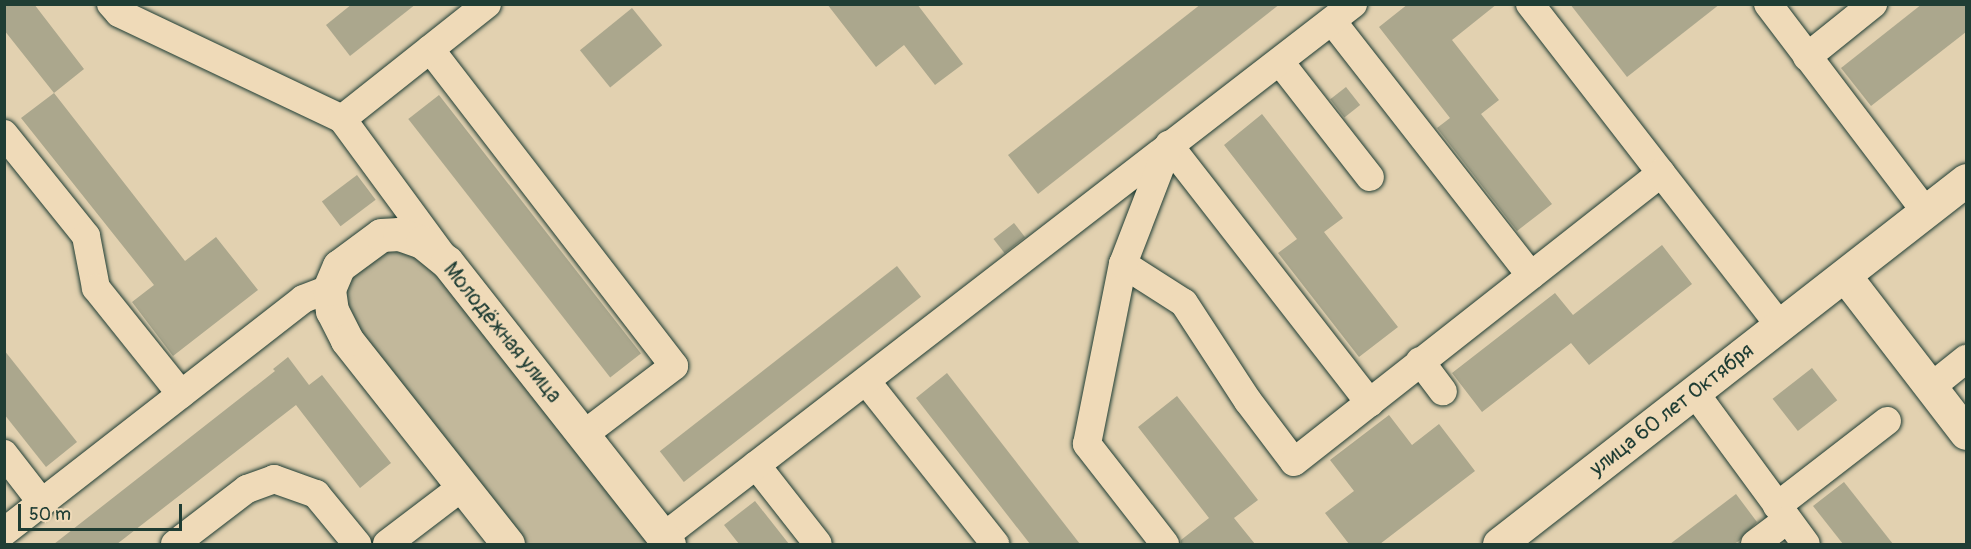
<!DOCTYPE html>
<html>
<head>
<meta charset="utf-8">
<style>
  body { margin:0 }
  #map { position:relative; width:1971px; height:549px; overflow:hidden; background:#e2d1b0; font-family:Pangolin,sans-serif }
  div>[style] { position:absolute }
  .green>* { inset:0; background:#c2b89b }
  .building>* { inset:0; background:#aba78d; transform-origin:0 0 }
  .roads { filter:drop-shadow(0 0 2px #1f3d34) drop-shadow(0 0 2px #1f3d34) }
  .minor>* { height:28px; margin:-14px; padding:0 14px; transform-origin:14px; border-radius:14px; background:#efdab8 }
  .major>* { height:33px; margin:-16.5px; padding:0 16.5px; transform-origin:16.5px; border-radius:16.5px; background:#efdab8 }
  span { translate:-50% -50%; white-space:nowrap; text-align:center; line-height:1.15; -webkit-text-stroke:4.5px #efdab8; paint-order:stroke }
  .street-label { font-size:21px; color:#1f3d34 }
  .frame { position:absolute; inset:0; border:6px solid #1f3d34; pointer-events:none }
  .scale { position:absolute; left:18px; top:504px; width:164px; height:27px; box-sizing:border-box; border:3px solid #1f3d34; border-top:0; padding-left:8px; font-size:18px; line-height:21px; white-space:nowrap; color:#1f3d34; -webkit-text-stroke:4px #efdab8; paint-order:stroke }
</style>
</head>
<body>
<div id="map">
  <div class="green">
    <i style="clip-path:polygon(397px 248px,430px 263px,649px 544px,527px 544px,351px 321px,346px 289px,353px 272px,377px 251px)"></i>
  </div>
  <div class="building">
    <i style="clip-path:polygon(4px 4px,34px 4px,84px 69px,54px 93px,185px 261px,216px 237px,258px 290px,173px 356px,132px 302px,154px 285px,21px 118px,54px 93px,4px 30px)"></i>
    <i style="clip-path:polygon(352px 4px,416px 4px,350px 56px,326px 25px)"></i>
    <i style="clip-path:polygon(827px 4px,917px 4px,963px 64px,935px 85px,904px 45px,876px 67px)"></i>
    <i style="clip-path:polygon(1201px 4px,1280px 4px,1038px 194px,1008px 155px)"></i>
    <i style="clip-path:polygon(1408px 4px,1497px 4px,1452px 40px,1499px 100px,1481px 114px,1552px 204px,1517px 231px,1437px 128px,1450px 118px,1379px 27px)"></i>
    <i style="clip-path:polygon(1570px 4px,1720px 4px,1627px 77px)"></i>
    <i style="clip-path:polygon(1922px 4px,1966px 4px,1966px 32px,1871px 106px,1841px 68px)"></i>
    <i style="left:632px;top:8px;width:48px;height:67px;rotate:51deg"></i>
    <i style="left:1346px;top:87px;width:23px;height:20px;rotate:52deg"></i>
    <i style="left:439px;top:95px;width:328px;height:39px;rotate:52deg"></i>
    <i style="clip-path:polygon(1262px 114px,1343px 218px,1324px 232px,1398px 327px,1359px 357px,1278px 253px,1297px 239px,1224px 145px)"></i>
    <i style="left:357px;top:175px;width:31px;height:44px;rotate:53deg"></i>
    <i style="left:1014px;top:223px;width:18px;height:26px;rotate:52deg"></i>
    <i style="clip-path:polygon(1662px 245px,1692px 284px,1589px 365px,1571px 343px,1482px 412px,1452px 373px,1555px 293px,1573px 315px)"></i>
    <i style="left:897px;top:266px;width:39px;height:301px;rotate:52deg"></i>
    <i style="clip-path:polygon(4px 350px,77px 442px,46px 467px,4px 414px)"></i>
    <i style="clip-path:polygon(288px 357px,309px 385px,322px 375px,391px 463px,360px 488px,296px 405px,117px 544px,54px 544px,275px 371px,273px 369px)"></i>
    <i style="left:1812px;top:368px;width:41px;height:50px;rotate:52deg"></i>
    <i style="clip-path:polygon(947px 373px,1080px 544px,1030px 544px,916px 398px)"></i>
    <i style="clip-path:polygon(1177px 396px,1258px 500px,1234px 518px,1255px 544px,1181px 544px,1181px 540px,1209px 518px,1138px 427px)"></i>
    <i style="clip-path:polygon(1389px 415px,1412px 445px,1439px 424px,1475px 471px,1380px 544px,1349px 544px,1325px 513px,1354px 491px,1330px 460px)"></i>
    <i style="clip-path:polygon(1844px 482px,1893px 544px,1843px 544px,1813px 506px)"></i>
    <i style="clip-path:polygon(1736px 494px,1757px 522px,1739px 541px,1734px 544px,1670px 544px)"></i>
    <i style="clip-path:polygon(755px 501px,789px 544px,739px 544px,724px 525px)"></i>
  </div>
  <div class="roads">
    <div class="minor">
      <i style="left:111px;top:4px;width:12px;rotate:48deg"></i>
      <i style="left:119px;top:13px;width:247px;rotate:25.4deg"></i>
      <i style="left:1530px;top:4px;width:214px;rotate:52.2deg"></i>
      <i style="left:1768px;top:4px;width:261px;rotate:52.8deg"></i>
      <i style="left:1332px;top:21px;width:323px;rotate:52deg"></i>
      <i style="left:430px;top:49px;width:400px;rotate:52.4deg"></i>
      <i style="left:674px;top:366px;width:114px;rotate:142.8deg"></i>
      <i style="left:1807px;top:57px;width:85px;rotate:-38.8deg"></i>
      <i style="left:1280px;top:62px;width:146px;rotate:52deg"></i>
      <i style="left:4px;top:134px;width:131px;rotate:51.2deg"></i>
      <i style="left:86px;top:236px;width:53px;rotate:79.1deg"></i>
      <i style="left:96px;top:288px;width:136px;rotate:51.3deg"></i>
      <i style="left:1169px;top:145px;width:327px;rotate:52.1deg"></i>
      <i style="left:442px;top:255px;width:169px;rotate:-126.3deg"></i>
      <i style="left:342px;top:119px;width:185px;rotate:-38.4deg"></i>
      <i style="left:1123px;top:264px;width:72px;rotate:32.6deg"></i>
      <i style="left:1184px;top:303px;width:117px;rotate:56.9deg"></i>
      <i style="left:1248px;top:401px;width:76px;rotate:53deg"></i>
      <i style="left:1294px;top:462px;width:467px;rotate:-38.2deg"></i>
      <i style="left:1661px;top:173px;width:194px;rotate:52.1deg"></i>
      <i style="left:1420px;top:361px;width:38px;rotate:53deg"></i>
      <i style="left:866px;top:381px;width:208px;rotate:51.6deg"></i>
      <i style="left:1931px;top:387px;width:45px;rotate:-38.7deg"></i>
      <i style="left:1695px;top:393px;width:187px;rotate:53.7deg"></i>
      <i style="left:4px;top:454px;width:62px;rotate:52.2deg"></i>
      <i style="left:756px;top:465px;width:100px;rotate:51.9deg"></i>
      <i style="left:1777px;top:506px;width:139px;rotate:-37.7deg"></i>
      <i style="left:4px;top:532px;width:379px;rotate:-37.9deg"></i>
      <i style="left:303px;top:299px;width:28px;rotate:-21deg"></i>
      <i style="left:663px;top:537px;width:872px;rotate:-37.68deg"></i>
      <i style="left:175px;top:544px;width:91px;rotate:-37.4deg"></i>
      <i style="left:247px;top:489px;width:29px;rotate:-20deg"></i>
      <i style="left:274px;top:479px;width:45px;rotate:19.7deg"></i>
      <i style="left:316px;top:494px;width:65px;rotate:50.6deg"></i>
      <i style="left:387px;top:544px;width:96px;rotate:-37.3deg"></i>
      <i style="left:1165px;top:544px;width:127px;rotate:-128deg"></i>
      <i style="left:1087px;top:444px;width:184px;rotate:-78.7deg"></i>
      <i style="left:1123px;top:264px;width:128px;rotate:-68.9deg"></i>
      <i style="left:1755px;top:544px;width:40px;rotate:-37deg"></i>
    </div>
    <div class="major">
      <i style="left:1845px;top:276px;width:198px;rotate:52.4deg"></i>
      <i style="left:508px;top:544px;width:260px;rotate:-128.3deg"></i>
      <i style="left:347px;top:340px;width:33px;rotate:-117deg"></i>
      <i style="left:332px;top:311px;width:22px;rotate:-98deg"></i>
      <i style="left:329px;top:289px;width:25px;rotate:-67deg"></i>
      <i style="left:339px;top:266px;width:52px;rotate:-36.4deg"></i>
      <i style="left:381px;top:235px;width:18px;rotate:-3deg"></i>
      <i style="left:399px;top:234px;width:24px;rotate:19deg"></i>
      <i style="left:422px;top:242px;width:32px;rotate:39deg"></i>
      <i style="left:447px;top:262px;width:359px;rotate:51.8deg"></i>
      <i style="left:1499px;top:544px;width:592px;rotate:-37.93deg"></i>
    </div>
  </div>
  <div class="street-label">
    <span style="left:502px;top:333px;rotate:51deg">Молодёжная улица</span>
    <span style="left:1672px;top:410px;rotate:-38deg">улица 60 лет Октября</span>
  </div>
  <div class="frame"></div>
  <div class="scale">50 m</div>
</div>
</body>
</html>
